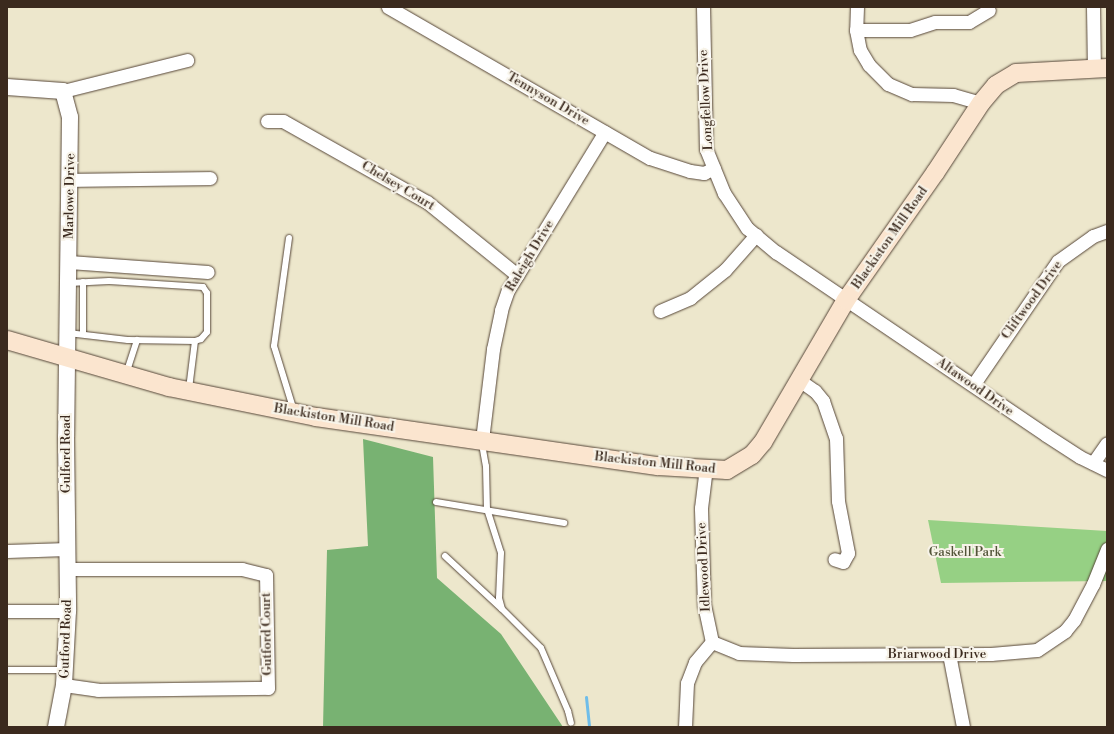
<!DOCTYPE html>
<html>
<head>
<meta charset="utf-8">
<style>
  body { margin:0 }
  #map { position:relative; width:1114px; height:734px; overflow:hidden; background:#ede7cc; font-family:"Libre Bodoni",serif }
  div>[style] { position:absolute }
  .green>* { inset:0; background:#96d084 }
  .forest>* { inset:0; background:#78b272 }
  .stream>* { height:3px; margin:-1.5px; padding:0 1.5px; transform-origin:1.5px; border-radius:1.5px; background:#6fbde9 }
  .roads { filter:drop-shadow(0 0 1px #564638) drop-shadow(0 0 1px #564638) }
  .service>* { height:6px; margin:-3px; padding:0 3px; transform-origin:3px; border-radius:3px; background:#fff }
  .minor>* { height:13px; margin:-6.5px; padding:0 6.5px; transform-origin:6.5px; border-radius:6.5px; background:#fff }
  .tertiary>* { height:16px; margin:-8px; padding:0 8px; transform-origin:8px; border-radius:8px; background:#fff }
  .secondary>* { height:18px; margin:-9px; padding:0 9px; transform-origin:9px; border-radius:9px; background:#fbe5cf }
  span { translate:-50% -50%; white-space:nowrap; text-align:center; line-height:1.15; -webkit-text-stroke:4px #f7f3e8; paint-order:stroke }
  .street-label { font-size:13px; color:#3b2a1e }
  .park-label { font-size:13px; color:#525438 }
  .frame { position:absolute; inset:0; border:8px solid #3b2a1e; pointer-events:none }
</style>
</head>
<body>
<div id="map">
  <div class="green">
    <i style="clip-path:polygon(928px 520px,1107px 531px,1107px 581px,941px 583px)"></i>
  </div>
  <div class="forest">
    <i style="clip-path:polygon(363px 439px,433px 457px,437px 578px,501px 634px,563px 727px,323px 727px,327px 550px,368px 546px)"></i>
  </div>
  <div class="stream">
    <i style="left:586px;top:697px;width:30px;rotate:84deg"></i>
  </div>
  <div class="roads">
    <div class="service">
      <i style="left:289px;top:238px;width:109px;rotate:97.9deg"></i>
      <i style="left:274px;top:346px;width:68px;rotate:72.9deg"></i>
      <i style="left:68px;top:333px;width:60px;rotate:6.7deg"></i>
      <i style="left:128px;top:340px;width:67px;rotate:0.9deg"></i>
      <i style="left:195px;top:341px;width:6px;rotate:-18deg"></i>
      <i style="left:201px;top:339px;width:9px;rotate:-49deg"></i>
      <i style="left:207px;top:332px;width:39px;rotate:-90deg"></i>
      <i style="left:207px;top:293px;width:7px;rotate:-124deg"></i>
      <i style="left:203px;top:287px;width:94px;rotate:-176.3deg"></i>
      <i style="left:109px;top:281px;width:40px;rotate:177.1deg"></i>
      <i style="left:83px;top:334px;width:52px;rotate:-90deg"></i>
      <i style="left:126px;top:374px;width:36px;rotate:-72deg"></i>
      <i style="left:189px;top:389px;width:48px;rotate:-82.9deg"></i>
      <i style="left:482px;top:444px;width:22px;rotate:80deg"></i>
      <i style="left:486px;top:466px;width:43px;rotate:88.7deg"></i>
      <i style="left:487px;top:509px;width:46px;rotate:72.3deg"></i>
      <i style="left:501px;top:553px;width:45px;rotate:92.5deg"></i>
      <i style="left:499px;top:598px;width:11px;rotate:75deg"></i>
      <i style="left:502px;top:609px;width:55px;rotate:45deg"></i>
      <i style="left:541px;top:648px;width:69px;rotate:66.8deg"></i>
      <i style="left:568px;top:711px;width:12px;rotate:76deg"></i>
      <i style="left:436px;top:502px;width:130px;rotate:9.3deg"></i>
      <i style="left:445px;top:556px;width:76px;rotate:42.9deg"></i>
      <i style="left:7px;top:670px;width:56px"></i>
    </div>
    <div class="minor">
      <i style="left:388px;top:7px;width:302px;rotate:30deg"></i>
      <i style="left:650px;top:158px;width:42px;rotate:18deg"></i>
      <i style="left:690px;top:171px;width:14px;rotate:8deg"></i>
      <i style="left:704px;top:173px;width:11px;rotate:-27deg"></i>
      <i style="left:703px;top:7px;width:142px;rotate:88.8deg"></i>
      <i style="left:706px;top:149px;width:48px;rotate:67.8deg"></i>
      <i style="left:724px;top:193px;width:42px;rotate:56.7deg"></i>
      <i style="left:747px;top:228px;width:38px;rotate:40deg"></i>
      <i style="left:776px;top:252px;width:326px;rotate:34.1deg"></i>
      <i style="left:1046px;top:435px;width:40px;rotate:32.9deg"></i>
      <i style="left:1080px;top:457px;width:30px;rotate:26deg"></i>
      <i style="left:857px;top:7px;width:23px;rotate:92deg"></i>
      <i style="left:856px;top:30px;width:20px;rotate:79deg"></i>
      <i style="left:860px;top:50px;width:17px;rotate:59deg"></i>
      <i style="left:869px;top:65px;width:27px;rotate:45deg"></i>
      <i style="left:888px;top:84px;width:26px;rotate:23deg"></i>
      <i style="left:912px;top:94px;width:41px;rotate:1.4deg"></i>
      <i style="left:953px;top:95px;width:29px;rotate:16deg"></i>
      <i style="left:1093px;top:7px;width:61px;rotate:89.1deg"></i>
      <i style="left:856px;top:30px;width:54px"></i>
      <i style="left:910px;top:30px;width:26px;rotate:-18deg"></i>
      <i style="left:935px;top:22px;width:34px"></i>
      <i style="left:969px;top:22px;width:23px;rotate:-31deg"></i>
      <i style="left:63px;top:91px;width:128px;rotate:-14deg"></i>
      <i style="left:267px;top:121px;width:16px"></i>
      <i style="left:283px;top:121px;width:165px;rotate:29.4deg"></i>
      <i style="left:427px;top:202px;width:116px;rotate:39deg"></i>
      <i style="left:70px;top:180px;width:140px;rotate:-0.8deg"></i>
      <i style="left:69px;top:262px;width:139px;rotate:4.1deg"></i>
      <i style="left:660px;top:311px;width:33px;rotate:-23deg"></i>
      <i style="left:690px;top:298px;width:45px;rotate:-38.7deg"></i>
      <i style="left:725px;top:270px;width:47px;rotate:-48.5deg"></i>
      <i style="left:799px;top:380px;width:19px;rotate:35deg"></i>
      <i style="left:815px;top:391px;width:13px;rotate:51deg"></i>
      <i style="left:823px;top:401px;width:39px;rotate:71deg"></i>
      <i style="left:836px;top:438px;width:63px;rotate:88.2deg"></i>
      <i style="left:838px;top:501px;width:53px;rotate:79.1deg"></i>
      <i style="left:848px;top:553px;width:10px;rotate:119deg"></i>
      <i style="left:843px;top:562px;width:9px;rotate:-162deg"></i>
      <i style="left:973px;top:385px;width:150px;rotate:-55.6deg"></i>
      <i style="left:1058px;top:261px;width:43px;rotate:-35.5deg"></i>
      <i style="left:1093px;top:236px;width:15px;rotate:-20deg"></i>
      <i style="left:482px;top:440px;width:92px;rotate:-83.1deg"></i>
      <i style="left:493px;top:349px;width:40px;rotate:-78deg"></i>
      <i style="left:501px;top:310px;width:21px;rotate:-71deg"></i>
      <i style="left:508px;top:290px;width:185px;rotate:-58.5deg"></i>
      <i style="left:1093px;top:463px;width:24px;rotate:-55deg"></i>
      <i style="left:7px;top:551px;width:60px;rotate:-1.9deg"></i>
      <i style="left:7px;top:611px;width:61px"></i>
      <i style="left:712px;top:642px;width:29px;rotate:22deg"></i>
      <i style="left:739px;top:653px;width:54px;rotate:2.1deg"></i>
      <i style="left:793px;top:655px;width:198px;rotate:-0.3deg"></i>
      <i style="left:991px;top:654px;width:46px;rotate:-5deg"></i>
      <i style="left:1037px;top:650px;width:34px;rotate:-34deg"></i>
      <i style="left:1065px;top:631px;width:14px;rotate:-51deg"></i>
      <i style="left:1074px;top:620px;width:41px;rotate:-62.2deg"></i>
      <i style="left:1093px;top:584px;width:38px;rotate:-68deg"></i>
      <i style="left:949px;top:654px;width:74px;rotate:79.1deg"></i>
      <i style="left:64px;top:685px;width:34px;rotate:8deg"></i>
      <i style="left:98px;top:690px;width:170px;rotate:-0.7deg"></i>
      <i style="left:268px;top:688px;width:113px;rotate:-91deg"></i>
      <i style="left:266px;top:575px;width:25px;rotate:-166deg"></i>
      <i style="left:242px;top:569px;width:175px;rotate:180deg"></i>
      <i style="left:685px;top:727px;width:44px;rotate:-87.4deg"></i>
      <i style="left:687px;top:683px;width:22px;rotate:-69deg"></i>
      <i style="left:695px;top:662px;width:26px;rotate:-50deg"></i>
      <i style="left:712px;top:642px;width:38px;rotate:-102deg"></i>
      <i style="left:704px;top:605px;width:97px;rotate:-91.8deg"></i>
      <i style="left:701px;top:508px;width:38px;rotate:-83deg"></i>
    </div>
    <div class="tertiary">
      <i style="left:7px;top:87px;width:56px;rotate:4.1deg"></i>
      <i style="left:63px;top:91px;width:27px;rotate:75deg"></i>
      <i style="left:70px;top:117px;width:320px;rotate:90.7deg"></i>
      <i style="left:66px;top:437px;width:174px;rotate:89.3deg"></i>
      <i style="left:68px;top:611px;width:74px;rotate:93.1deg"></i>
      <i style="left:64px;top:685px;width:43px;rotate:100.8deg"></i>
    </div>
    <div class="secondary">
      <i style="left:7px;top:340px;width:169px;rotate:16.2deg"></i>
      <i style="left:169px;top:387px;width:150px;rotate:11.5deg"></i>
      <i style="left:316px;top:417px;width:345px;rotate:8.2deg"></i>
      <i style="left:658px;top:466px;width:69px;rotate:3.3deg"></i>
      <i style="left:727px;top:470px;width:29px;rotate:-31deg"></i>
      <i style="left:752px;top:455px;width:17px;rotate:-50deg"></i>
      <i style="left:763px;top:442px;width:164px;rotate:-59.7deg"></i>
      <i style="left:846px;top:300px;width:155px;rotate:-55deg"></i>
      <i style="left:935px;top:173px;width:84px;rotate:-56.7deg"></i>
      <i style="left:981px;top:103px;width:23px;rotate:-50deg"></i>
      <i style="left:996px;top:85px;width:23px;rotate:-31deg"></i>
      <i style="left:1016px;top:73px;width:91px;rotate:-3.1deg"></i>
    </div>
  </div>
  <div class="street-label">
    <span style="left:548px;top:99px;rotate:30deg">Tennyson Drive</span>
    <span style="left:706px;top:100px;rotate:-93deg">Longfellow Drive</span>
    <span style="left:398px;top:186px;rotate:31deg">Chelsey Court</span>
    <span style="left:70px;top:196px;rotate:-89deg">Marlowe Drive</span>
    <span style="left:890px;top:238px;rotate:-55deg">Blackiston Mill Road</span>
    <span style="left:530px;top:256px;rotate:-59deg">Raleigh Drive</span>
    <span style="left:1032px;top:300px;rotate:-54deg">Cliftwood Drive</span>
    <span style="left:975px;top:387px;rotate:35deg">Altawood Drive</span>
    <span style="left:334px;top:418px;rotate:9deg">Blackiston Mill Road</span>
    <span style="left:66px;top:454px;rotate:-90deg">Gulford Road</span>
    <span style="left:655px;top:463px;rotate:6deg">Blackiston Mill Road</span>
    <span style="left:704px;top:567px;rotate:-93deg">Idlewood Drive</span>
    <span style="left:267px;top:634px;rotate:-91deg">Gutford Court</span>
    <span style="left:66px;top:639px;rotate:-88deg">Gutford Road</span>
    <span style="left:937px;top:654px">Briarwood Drive</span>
  </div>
  <div class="park-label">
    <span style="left:965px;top:552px">Gaskell Park</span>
  </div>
  <div class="frame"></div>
</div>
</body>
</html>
